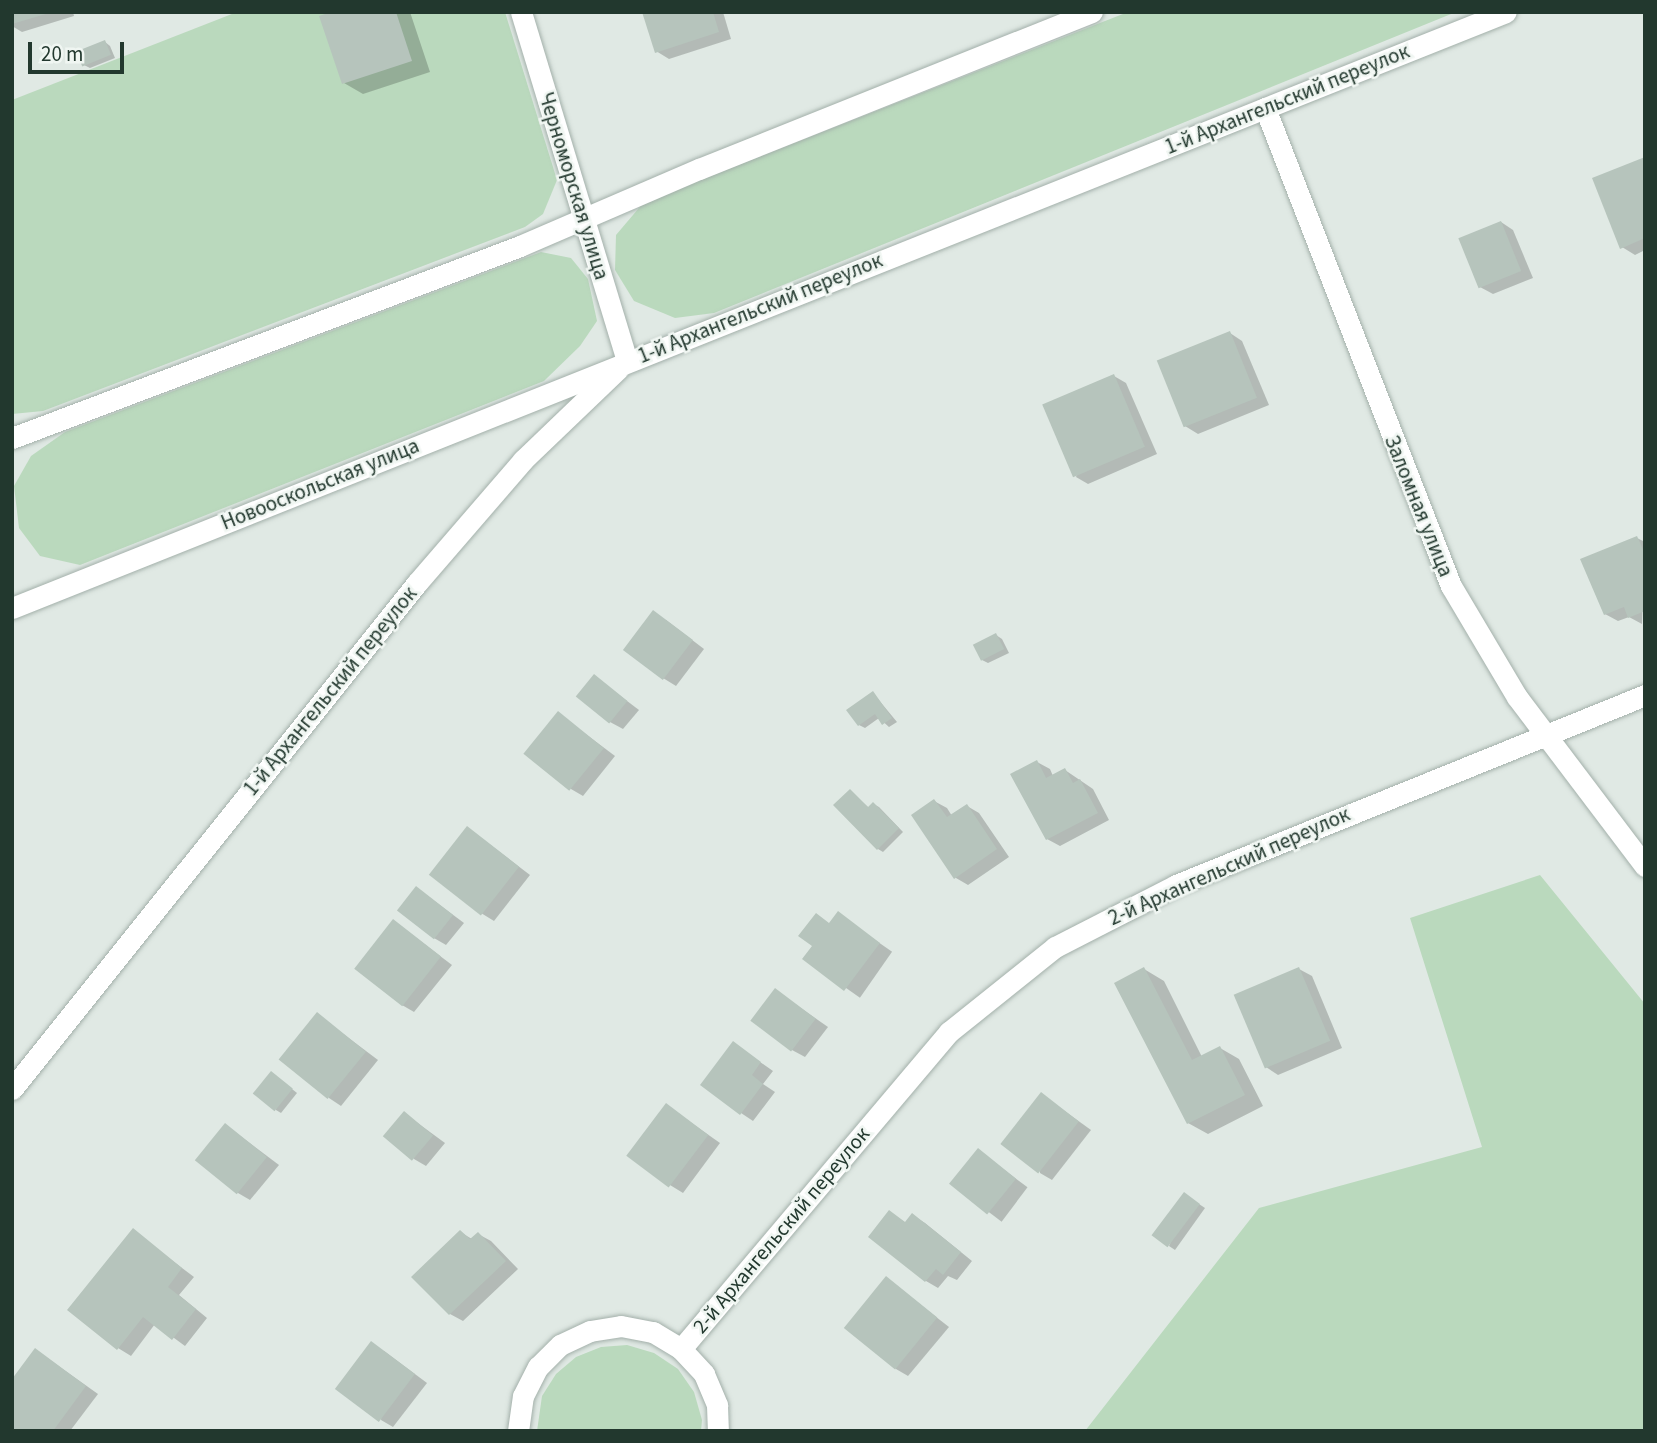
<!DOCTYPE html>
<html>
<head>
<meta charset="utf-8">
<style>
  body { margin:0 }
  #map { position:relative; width:1657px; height:1443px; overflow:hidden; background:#e0e9e4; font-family:"Source Sans 3",sans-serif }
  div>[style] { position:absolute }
  .green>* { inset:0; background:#bad9bd }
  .shadow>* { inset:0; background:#0003; transform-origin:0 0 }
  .building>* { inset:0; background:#b6c4bc; transform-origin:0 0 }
  .roads { filter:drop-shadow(0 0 2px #a3b0aa) drop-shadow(0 0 2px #a3b0aa) }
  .street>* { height:21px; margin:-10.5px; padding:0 10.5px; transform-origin:10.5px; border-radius:10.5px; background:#fff }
  .secondary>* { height:21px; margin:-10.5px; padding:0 10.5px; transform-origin:10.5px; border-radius:10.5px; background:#fff }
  span { translate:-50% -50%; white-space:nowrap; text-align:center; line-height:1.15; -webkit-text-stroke:5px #f0f6f2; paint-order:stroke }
  .street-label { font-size:21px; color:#22382e }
  .frame { position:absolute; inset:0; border:14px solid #22382e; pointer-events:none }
  .scale { position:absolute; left:28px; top:42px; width:96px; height:32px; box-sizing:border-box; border:4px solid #22382e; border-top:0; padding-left:9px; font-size:21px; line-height:24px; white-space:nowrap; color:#22382e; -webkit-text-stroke:5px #f0f6f2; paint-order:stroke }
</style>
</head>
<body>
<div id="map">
  <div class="green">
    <i style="clip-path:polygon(237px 12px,505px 12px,557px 180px,543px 214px,525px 227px,43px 411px,12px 414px,12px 100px)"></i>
    <i style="clip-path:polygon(1128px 12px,1456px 12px,714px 313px,675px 318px,634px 301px,615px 270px,616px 235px,644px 202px)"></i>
    <i style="clip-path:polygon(541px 252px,571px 258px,588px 279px,597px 321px,580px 346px,544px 381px,80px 565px,40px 556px,19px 528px,14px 486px,31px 456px,65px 432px)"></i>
    <i style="clip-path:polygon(1540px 875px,1645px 1004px,1645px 1431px,1085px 1431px,1259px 1208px,1482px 1147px,1410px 918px)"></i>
    <i style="clip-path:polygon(627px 1345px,654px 1353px,678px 1369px,694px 1392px,702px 1420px,701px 1431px,537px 1431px,542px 1396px,556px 1374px,576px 1357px,601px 1347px)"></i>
  </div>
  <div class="shadow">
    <i style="clip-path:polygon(12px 12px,73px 12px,74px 16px,22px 32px,12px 26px)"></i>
    <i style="clip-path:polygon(336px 12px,410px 12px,430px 72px,363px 94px,344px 83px)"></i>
    <i style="clip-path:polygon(643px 12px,723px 12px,731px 39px,669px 59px,656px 51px)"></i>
    <i style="clip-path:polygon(105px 42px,110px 46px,115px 58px,90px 68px,84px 65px)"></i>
    <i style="clip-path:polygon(1645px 159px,1645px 250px,1635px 255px,1622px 247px)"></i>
    <i style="clip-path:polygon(1501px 222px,1513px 230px,1533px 278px,1493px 294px,1480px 287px)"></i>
    <i style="clip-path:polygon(1230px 333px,1242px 341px,1269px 405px,1198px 434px,1185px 426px)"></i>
    <i style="clip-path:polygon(1114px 376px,1126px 383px,1157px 454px,1088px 484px,1076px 477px)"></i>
    <i style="clip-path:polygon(1637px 538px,1645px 542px,1642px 624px,1629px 617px,1618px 621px,1605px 614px)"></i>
    <i style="clip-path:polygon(666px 620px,704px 649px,676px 686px,663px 678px)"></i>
    <i style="clip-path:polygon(996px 635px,1002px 639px,1009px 653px,988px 663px,982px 660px)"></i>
    <i style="clip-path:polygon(594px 676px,639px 710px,623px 729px,610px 722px)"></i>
    <i style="clip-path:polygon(873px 693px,897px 722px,889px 727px,879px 718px,865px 728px,859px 725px)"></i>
    <i style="clip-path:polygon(559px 714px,615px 756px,583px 796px,571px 789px)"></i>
    <i style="clip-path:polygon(1037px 762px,1050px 769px,1053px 776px,1065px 770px,1093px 789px,1109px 820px,1060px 846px,1047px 839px)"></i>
    <i style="clip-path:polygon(850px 791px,869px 808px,873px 804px,879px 807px,903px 832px,883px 852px,878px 849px)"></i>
    <i style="clip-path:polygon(934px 801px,947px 808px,952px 816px,967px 806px,979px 813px,1009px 857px,968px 885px,956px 878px)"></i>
    <i style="clip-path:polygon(468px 828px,530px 875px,494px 921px,481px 913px)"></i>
    <i style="clip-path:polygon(417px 888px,464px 923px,446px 945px,434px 938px)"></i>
    <i style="left:838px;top:914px;width:66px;height:56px;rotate:35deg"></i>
    <i style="clip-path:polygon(394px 921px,452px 965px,414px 1012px,402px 1005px)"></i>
    <i style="clip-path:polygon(1144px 969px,1164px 981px,1202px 1057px,1220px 1048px,1239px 1059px,1263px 1106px,1208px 1134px,1188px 1123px)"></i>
    <i style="clip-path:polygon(1299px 969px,1312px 976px,1342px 1048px,1278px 1075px,1266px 1067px)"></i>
    <i style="clip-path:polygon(775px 990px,828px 1027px,805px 1057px,792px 1050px)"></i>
    <i style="clip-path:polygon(318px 1015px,378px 1060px,341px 1106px,329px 1098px)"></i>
    <i style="clip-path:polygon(733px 1043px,773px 1071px,763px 1084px,775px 1092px,753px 1121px,741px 1113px)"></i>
    <i style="clip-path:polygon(277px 1077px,297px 1093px,281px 1113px,276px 1110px)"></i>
    <i style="clip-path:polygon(1041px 1094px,1091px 1130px,1052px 1180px,1040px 1173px)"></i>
    <i style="clip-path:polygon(666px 1105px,720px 1143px,683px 1193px,670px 1185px)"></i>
    <i style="clip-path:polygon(404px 1113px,445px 1143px,426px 1166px,414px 1159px)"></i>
    <i style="clip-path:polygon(226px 1125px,279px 1165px,250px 1200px,238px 1193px)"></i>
    <i style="left:978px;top:1150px;width:62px;height:43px;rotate:37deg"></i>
    <i style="clip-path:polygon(1190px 1198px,1205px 1208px,1175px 1250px,1169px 1246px)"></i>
    <i style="clip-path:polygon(889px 1212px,906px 1223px,912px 1215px,925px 1223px,972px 1261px,957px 1280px,948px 1276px,938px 1288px,926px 1281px)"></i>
    <i style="clip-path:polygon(133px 1231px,194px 1277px,179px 1295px,207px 1318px,185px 1346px,155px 1324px,131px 1356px,118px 1348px)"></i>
    <i style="clip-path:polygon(460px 1232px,472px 1239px,478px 1234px,491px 1241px,518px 1269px,463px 1321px,450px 1314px,414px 1277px)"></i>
    <i style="clip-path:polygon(886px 1278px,949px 1327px,908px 1376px,896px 1369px)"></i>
    <i style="clip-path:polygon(36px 1350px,98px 1394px,70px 1431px,12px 1431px)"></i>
    <i style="clip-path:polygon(384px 1351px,427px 1383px,393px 1427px,381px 1420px)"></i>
  </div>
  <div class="building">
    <i style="clip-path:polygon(12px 12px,49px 12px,49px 13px,12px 24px)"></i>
    <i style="clip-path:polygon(331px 12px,396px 12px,412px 61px,342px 84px,319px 16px)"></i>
    <i style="clip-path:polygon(642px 12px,713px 12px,719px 32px,655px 53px)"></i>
    <i style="left:105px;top:40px;width:16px;height:31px;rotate:68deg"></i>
    <i style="clip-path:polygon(1645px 157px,1645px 238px,1620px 249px,1592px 178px)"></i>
    <i style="left:1501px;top:221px;width:54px;height:46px;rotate:68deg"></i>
    <i style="left:1230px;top:331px;width:72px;height:79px;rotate:68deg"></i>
    <i style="left:1114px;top:374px;width:79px;height:78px;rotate:67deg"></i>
    <i style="clip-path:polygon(1637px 536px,1645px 554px,1645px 611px,1628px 618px,1624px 607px,1604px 615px,1580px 559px)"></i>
    <i style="left:653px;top:610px;width:50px;height:50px;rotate:37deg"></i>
    <i style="left:996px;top:633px;width:18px;height:26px;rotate:63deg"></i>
    <i style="left:594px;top:674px;width:43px;height:29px;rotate:39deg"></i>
    <i style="clip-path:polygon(873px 691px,892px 718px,882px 725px,875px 714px,858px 726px,846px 710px)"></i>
    <i style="left:558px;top:711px;width:59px;height:55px;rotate:39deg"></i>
    <i style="clip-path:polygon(1037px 760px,1046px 778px,1065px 768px,1073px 783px,1080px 779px,1098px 813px,1046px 840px,1010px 774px)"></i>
    <i style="clip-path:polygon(850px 789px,868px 807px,873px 802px,899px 828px,877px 850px,833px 805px)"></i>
    <i style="clip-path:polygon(934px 799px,947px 817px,967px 804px,997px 849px,954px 879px,911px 815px)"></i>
    <i style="left:467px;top:826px;width:66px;height:62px;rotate:38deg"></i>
    <i style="left:416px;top:886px;width:47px;height:31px;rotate:38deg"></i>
    <i style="clip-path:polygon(838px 911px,880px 943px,844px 991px,802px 959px,812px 946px,798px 936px,816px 913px,829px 923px)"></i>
    <i style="left:393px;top:919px;width:61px;height:63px;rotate:38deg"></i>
    <i style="clip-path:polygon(1144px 967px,1192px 1060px,1220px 1046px,1245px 1095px,1187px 1124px,1114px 983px)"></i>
    <i style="left:1299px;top:967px;width:80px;height:71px;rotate:67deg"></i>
    <i style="left:775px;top:988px;width:51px;height:41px;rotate:37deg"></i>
    <i style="left:317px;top:1012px;width:63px;height:61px;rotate:39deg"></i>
    <i style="clip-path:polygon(733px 1041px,761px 1062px,752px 1075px,763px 1084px,740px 1115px,700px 1085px)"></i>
    <i style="left:271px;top:1071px;width:28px;height:29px;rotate:39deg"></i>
    <i style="left:1041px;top:1092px;width:48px;height:66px;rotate:38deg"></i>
    <i style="left:666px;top:1103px;width:53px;height:66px;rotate:37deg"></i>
    <i style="left:404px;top:1111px;width:38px;height:33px;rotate:40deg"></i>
    <i style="left:225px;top:1123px;width:54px;height:48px;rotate:39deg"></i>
    <i style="left:978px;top:1148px;width:49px;height:46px;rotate:39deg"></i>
    <i style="left:1184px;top:1192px;width:20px;height:54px;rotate:37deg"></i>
    <i style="clip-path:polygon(889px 1210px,905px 1222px,912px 1213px,961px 1252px,943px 1275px,936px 1269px,925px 1282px,868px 1237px)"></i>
    <i style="clip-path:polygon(133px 1228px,182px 1268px,168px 1287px,196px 1309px,172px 1340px,143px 1317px,117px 1350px,67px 1310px)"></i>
    <i style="clip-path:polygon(460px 1230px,470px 1239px,478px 1232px,506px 1261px,449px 1315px,411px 1277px)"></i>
    <i style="left:886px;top:1276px;width:66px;height:67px;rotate:39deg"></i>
    <i style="left:371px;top:1341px;width:55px;height:60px;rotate:37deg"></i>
    <i style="clip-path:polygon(35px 1348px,86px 1386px,53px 1431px,12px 1431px,12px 1379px)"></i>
  </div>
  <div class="roads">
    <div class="street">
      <i style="left:521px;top:12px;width:365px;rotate:73.1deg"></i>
      <i style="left:1265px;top:108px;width:513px;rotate:68.74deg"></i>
      <i style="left:1451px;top:586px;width:129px;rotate:59.3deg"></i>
      <i style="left:1517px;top:697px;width:212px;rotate:52.9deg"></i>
      <i style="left:12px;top:438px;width:543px;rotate:-20.7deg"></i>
      <i style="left:520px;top:246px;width:195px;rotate:-23.3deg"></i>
      <i style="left:699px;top:169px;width:423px;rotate:-21.8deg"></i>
      <i style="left:681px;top:1349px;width:415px;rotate:-49.8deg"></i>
      <i style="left:949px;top:1032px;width:136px;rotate:-38.7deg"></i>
      <i style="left:1055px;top:947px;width:136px;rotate:-27.1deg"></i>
      <i style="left:1176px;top:885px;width:506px;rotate:-22.05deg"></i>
      <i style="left:518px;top:1431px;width:35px;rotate:-82deg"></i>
      <i style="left:523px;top:1396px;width:33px;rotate:-63deg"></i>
      <i style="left:538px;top:1367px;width:31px;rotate:-45deg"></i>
      <i style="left:560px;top:1345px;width:33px;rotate:-25deg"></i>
      <i style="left:590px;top:1331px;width:31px;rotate:-9deg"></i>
      <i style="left:621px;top:1326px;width:33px;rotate:11deg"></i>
      <i style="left:653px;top:1332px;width:33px;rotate:31deg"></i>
      <i style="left:681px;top:1349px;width:34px;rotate:47deg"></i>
      <i style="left:704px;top:1374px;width:34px;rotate:67deg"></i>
      <i style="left:717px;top:1405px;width:26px;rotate:88deg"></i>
    </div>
    <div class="secondary">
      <i style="left:12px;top:608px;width:1608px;rotate:-21.75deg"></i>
      <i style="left:12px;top:1089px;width:648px;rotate:-51.33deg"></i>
      <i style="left:417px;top:583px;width:162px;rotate:-49.2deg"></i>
      <i style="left:523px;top:460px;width:132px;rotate:-43.8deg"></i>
    </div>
  </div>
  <div class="street-label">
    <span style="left:1287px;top:99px;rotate:-22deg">1-й Архангельский переулок</span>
    <span style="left:574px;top:186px;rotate:73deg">Черноморская улица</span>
    <span style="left:760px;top:308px;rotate:-22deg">1-й Архангельский переулок</span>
    <span style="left:320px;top:484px;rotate:-22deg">Новооскольская улица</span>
    <span style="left:1419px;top:506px;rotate:68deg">Заломная улица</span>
    <span style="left:330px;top:691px;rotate:-51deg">1-й Архангельский переулок</span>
    <span style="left:1229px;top:866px;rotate:-24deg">2-й Архангельский переулок</span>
    <span style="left:781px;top:1230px;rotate:-50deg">2-й Архангельский переулок</span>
  </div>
  <div class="frame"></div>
  <div class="scale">20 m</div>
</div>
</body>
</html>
